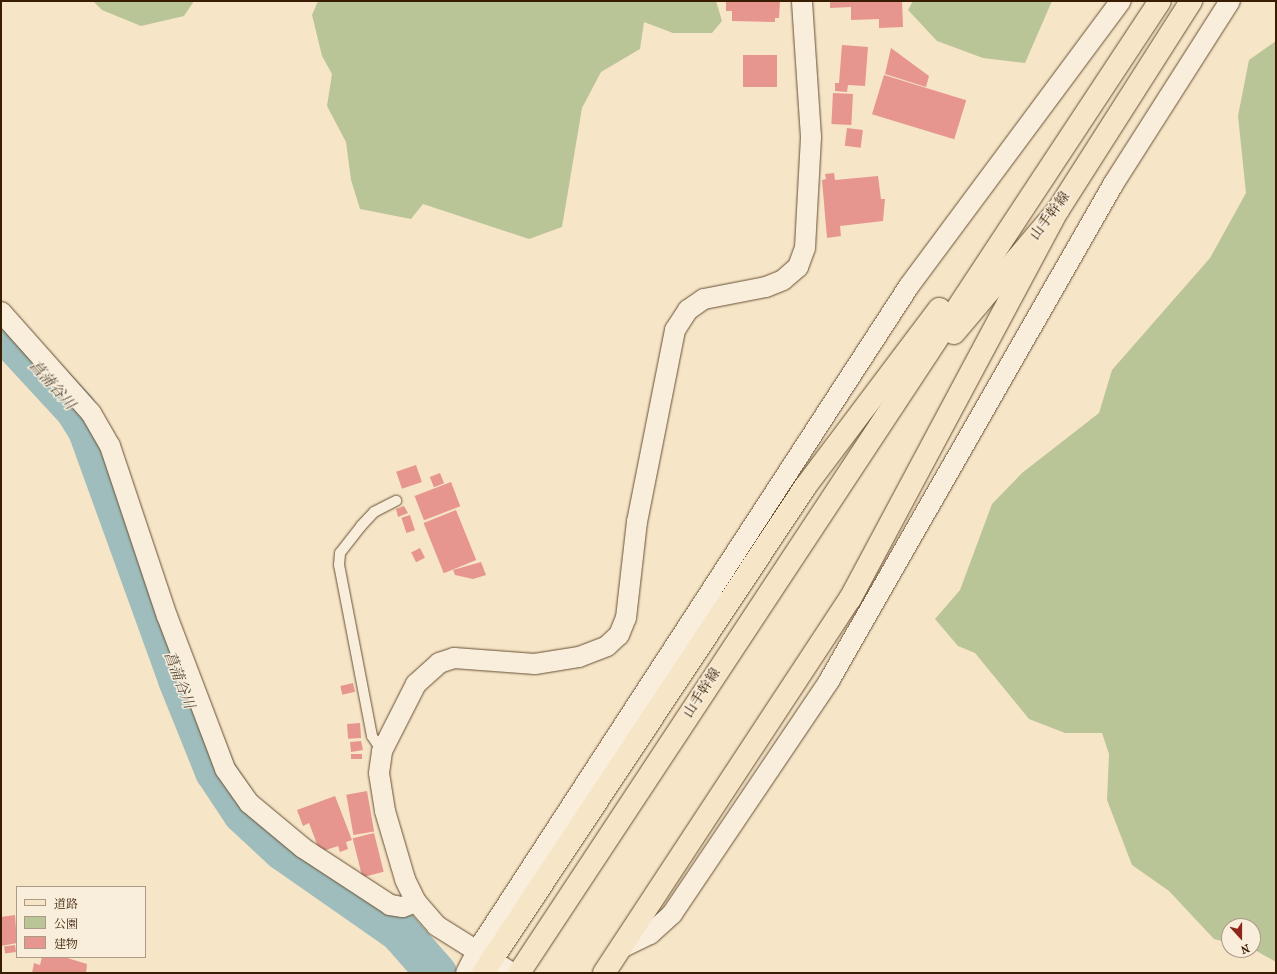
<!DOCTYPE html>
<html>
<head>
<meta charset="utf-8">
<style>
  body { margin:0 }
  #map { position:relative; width:1277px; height:974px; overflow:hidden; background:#f6e5c7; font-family:"IM FELL French Canon","Noto Serif JP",serif }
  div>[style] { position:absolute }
  .green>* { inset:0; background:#bac597 }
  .river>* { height:41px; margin:-20.5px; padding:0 20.5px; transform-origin:20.5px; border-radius:20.5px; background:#9ebdbc }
  .building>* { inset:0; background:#e6968e; transform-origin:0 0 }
  .roads { filter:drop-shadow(0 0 1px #684f34) drop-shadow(0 0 1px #684f34) }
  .lane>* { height:10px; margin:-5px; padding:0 5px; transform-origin:5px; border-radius:5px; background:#f9eedb }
  .street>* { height:20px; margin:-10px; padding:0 10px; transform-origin:10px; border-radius:10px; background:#f9eedb }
  .primary>* { height:22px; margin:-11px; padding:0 11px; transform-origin:11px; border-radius:11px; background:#f6e5c7 }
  span { translate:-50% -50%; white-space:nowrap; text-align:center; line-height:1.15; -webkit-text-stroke:3px #f9eedb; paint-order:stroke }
  .street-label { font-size:14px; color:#381d03 }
  .water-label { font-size:15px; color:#574d3a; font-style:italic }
  .frame { position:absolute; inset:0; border:2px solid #381d03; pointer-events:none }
  .legend { position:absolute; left:16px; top:886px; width:130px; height:72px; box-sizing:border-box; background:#f9eedb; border:1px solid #ac9a85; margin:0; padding:5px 7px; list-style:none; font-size:12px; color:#381d03 }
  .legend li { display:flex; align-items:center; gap:8px; height:20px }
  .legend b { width:20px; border:1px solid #ac9a85 }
  .north { position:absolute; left:1221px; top:918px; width:40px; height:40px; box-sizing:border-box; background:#f9eedb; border:1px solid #ac9a85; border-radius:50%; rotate:159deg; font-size:11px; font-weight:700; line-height:16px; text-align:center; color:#381d03 }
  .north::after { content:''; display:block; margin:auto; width:14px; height:18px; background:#8f2418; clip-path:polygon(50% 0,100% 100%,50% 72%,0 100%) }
</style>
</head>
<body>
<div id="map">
  <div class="green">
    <i style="clip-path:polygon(93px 1px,194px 1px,184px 16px,141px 26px,102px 10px)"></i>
    <i style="clip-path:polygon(318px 1px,716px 1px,722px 21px,712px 33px,673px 33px,644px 22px,640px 49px,601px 72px,582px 108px,562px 227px,529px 239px,423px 204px,411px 219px,360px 209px,351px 180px,346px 142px,327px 106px,332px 74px,322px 56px,312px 15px)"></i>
    <i style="clip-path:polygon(913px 1px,1052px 1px,1025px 63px,983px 58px,937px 41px,908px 10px)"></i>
    <i style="clip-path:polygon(1276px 41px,1276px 962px,1253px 949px,1253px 926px,1229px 926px,1229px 943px,1214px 939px,1169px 891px,1132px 865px,1107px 800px,1109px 754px,1102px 733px,1065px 733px,1029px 719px,975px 653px,958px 646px,935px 619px,960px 590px,992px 504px,1022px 473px,1099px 413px,1112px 370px,1210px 258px,1246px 193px,1238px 116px,1249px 60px)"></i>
  </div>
  <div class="river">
    <i style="left:1px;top:329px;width:109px;rotate:47.2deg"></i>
    <i style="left:75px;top:409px;width:25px;rotate:58deg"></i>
    <i style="left:88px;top:430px;width:265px;rotate:70.1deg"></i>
    <i style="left:178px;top:679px;width:99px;rotate:68.1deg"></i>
    <i style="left:215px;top:771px;width:50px;rotate:56.3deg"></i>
    <i style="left:243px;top:813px;width:54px;rotate:42.8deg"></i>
    <i style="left:283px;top:850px;width:141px;rotate:34.9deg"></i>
    <i style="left:399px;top:931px;width:56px;rotate:48.6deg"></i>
  </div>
  <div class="building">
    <i style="clip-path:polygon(726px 1px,780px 1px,779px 18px,775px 18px,775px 22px,732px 21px,732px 11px,726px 11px)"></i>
    <i style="clip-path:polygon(902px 1px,903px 27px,879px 28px,879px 19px,851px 20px,851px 7px,830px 8px,830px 2px,837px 1px)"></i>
    <i style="clip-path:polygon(842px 45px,868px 47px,865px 86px,848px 85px,847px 92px,835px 91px,835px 83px,839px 83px)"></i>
    <i style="clip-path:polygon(891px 48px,929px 76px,926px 87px,885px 74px)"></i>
    <i style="left:743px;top:55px;width:34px;height:32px"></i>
    <i style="left:884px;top:75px;width:86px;height:41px;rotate:17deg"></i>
    <i style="left:833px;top:93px;width:20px;height:31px;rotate:3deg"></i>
    <i style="left:847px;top:128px;width:16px;height:18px;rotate:7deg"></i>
    <i style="clip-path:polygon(834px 173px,835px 180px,878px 176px,881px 199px,885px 199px,883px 221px,840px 226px,841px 236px,827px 238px,822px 180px,826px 179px,825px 174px)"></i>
    <i style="left:416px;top:465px;width:18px;height:21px;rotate:71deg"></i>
    <i style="left:440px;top:473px;width:11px;height:11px;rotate:68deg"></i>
    <i style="left:451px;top:482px;width:26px;height:39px;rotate:69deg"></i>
    <i style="clip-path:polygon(404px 506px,408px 513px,398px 517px,396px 509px)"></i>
    <i style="left:456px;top:510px;width:54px;height:35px;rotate:68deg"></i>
    <i style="left:410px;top:515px;width:16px;height:9px;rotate:72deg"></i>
    <i style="left:420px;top:548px;width:11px;height:10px;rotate:63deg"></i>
    <i style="clip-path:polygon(481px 562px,486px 575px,473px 579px,455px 575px,453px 570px)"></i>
    <i style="left:353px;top:683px;width:9px;height:13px;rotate:77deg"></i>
    <i style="left:360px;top:723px;width:15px;height:13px;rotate:86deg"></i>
    <i style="clip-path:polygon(361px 741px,363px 750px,351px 752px,350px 742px)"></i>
    <i style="left:362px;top:754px;width:5px;height:11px;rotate:90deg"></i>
    <i style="left:367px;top:791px;width:41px;height:21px;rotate:80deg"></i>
    <i style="clip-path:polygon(335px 796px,352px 840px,346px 842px,348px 849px,340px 852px,338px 846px,320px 852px,309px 823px,303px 826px,297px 810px)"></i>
    <i style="left:374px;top:833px;width:40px;height:22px;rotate:76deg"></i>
    <i style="clip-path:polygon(15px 915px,17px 943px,1px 946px,1px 917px)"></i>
    <i style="left:15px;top:945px;width:7px;height:11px;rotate:82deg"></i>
    <i style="clip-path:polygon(42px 957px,64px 957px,87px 964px,86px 973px,32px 973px,34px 963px,40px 965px)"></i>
  </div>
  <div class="roads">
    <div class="lane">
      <i style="left:382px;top:751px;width:18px;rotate:-124deg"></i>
      <i style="left:372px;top:736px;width:174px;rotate:-100.9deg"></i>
      <i style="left:339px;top:565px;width:12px;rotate:-85deg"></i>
      <i style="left:340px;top:553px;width:34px;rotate:-52deg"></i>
      <i style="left:361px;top:526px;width:19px;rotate:-47deg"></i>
      <i style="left:374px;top:512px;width:25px;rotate:-27deg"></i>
    </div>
    <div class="street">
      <i style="left:1px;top:312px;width:135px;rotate:48.3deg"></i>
      <i style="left:91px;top:413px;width:38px;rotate:60deg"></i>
      <i style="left:110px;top:446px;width:179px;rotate:71.5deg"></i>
      <i style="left:167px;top:616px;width:164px;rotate:69.2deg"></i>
      <i style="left:225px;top:769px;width:42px;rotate:54.8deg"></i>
      <i style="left:249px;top:803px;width:70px;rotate:39.8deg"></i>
      <i style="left:303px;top:848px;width:104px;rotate:33.2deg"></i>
      <i style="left:390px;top:905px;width:13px;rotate:9deg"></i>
      <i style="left:403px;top:907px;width:14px;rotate:-21deg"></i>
      <i style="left:621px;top:948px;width:32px;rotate:-26deg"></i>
      <i style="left:650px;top:934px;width:30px;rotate:-42deg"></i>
      <i style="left:672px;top:914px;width:281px;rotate:-56deg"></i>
      <i style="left:829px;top:681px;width:574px;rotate:-60.22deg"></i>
      <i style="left:1114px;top:183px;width:216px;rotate:-57.5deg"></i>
      <i style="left:466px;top:973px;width:25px;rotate:-63deg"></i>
      <i style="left:477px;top:951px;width:793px;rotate:-56.99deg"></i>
      <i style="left:909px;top:286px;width:355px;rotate:-53.4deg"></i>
      <i style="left:512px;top:973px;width:89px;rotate:-147.9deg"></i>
      <i style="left:437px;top:926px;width:32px;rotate:-131deg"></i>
      <i style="left:416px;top:902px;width:25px;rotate:-116deg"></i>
      <i style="left:405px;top:879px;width:71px;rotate:-106.4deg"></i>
      <i style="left:385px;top:811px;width:38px;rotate:-99deg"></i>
      <i style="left:379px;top:773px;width:22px;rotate:-82deg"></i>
      <i style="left:382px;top:751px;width:75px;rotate:-63.1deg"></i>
      <i style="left:416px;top:684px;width:31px;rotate:-42deg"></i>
      <i style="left:439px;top:663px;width:16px;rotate:-18deg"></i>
      <i style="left:454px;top:658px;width:81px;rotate:4.2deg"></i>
      <i style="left:535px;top:664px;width:45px;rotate:-9deg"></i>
      <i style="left:579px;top:657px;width:30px;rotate:-21deg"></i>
      <i style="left:607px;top:646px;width:16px;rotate:-43deg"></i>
      <i style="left:619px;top:635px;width:18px;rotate:-68deg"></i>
      <i style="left:626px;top:618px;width:97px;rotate:-83.5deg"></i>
      <i style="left:637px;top:522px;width:196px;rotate:-78.8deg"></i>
      <i style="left:675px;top:330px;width:24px;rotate:-57deg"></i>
      <i style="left:688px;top:310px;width:19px;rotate:-35deg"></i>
      <i style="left:704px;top:299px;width:63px;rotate:-11deg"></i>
      <i style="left:766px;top:287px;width:18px;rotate:-22deg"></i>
      <i style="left:783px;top:280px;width:20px;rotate:-41deg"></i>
      <i style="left:798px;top:267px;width:20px;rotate:-70deg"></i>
      <i style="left:805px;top:248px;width:111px;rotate:-86.9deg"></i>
      <i style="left:811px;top:137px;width:136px;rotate:-93.8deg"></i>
    </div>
    <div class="primary">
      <i style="left:954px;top:333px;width:161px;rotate:-49.8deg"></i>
      <i style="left:1058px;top:210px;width:248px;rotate:-57.5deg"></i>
      <i style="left:483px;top:973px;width:583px;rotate:-56.47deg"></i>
      <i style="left:805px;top:487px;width:223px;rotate:-53deg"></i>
      <i style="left:519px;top:973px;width:1164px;rotate:-56.6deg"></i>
      <i style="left:604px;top:973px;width:448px;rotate:-56.7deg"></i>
      <i style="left:850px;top:599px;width:441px;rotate:-61.9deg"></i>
    </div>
  </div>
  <div class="street-label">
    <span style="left:1050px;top:216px;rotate:-53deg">山手幹線</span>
    <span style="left:702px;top:693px;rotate:-57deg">山手幹線</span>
  </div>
  <div class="water-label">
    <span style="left:52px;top:385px;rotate:48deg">菖蒲谷川</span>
    <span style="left:179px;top:680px;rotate:69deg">菖蒲谷川</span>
  </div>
  <div class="frame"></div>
  <ul class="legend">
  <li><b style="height:5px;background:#f6e5c7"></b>道路</li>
  <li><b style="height:11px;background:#bac597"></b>公園</li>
  <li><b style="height:11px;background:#e6968e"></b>建物</li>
  </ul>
  <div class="north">N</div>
</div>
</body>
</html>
